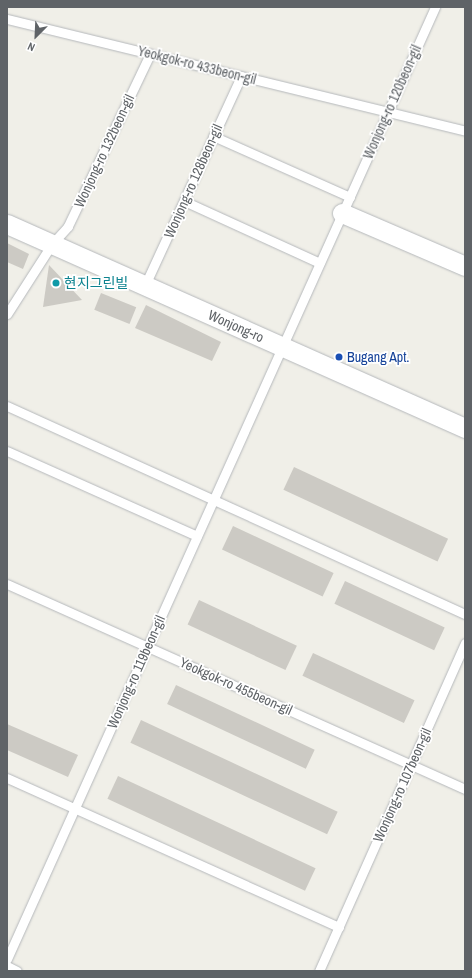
<!DOCTYPE html>
<html>
<head>
<meta charset="utf-8">
<style>
  body { margin:0 }
  #map { position:relative; width:472px; height:978px; overflow:hidden; background:#f0efe8; font-family:"Archivo Narrow","Noto Sans KR",sans-serif }
  div>[style] { position:absolute }
  .building>* { inset:0; background:#cccac4; transform-origin:0 0 }
  .roads { filter:drop-shadow(0 0 1px #b5b8bb) drop-shadow(0 0 1px #b5b8bb) }
  .lane>* { height:9px; margin:-4.5px; padding:0 4.5px; transform-origin:4.5px; border-radius:4.5px; background:#fff }
  .street>* { height:19px; margin:-9.5px; padding:0 9.5px; transform-origin:9.5px; border-radius:9.5px; background:#fff }
  .dots>* { width:11px; height:11px; translate:-50% -50%; box-sizing:border-box; border:2px solid #fff; border-radius:50% }
  span { translate:-50% -50%; white-space:nowrap; text-align:center; line-height:1.15; -webkit-text-stroke:3.5px #fff; paint-order:stroke }
  .street-label { font-size:14px; color:#5f6367 }
  .culture-label { font-size:14px; color:#0d838f }
  .left { translate:0 -50%; text-align:left }
  .transit-label { font-size:14px; color:#164399 }
  .frame { position:absolute; inset:0; border:8px solid #5f6367; pointer-events:none }
  .north { position:absolute; left:16px; top:16px; width:40px; height:40px; -webkit-text-stroke:3px #fff; paint-order:stroke; rotate:204deg; font-size:11px; font-weight:700; line-height:16px; text-align:center; color:#5f6367 }
  .north::after { content:''; display:block; margin:auto; width:14px; height:18px; background:#5f6367; clip-path:polygon(50% 0,100% 100%,50% 72%,0 100%) }
</style>
</head>
<body>
<div id="map">
  <div class="building">
    <i style="clip-path:polygon(7px 243px,29px 254px,23px 269px,7px 262px)"></i>
    <i style="clip-path:polygon(49px 265px,82px 300px,43px 307px)"></i>
    <i style="left:101px;top:293px;width:38px;height:18px;rotate:22deg"></i>
    <i style="clip-path:polygon(146px 305px,221px 342px,212px 361px,135px 328px)"></i>
    <i style="left:294px;top:467px;width:170px;height:25px;rotate:25deg"></i>
    <i style="left:233px;top:526px;width:111px;height:26px;rotate:25deg"></i>
    <i style="left:345px;top:581px;width:110px;height:25px;rotate:25deg"></i>
    <i style="left:199px;top:600px;width:108px;height:27px;rotate:25deg"></i>
    <i style="left:313px;top:653px;width:112px;height:25px;rotate:25deg"></i>
    <i style="left:176px;top:685px;width:153px;height:21px;rotate:25deg"></i>
    <i style="left:141px;top:720px;width:217px;height:25px;rotate:25deg"></i>
    <i style="clip-path:polygon(7px 724px,78px 755px,68px 777px,7px 750px)"></i>
    <i style="left:118px;top:776px;width:218px;height:25px;rotate:25deg"></i>
  </div>
  <div class="roads">
    <div class="lane">
      <i style="left:7px;top:19px;width:471px;rotate:13.7deg"></i>
      <i style="left:213px;top:136px;width:150px;rotate:24deg"></i>
      <i style="left:184px;top:201px;width:149px;rotate:24.5deg"></i>
      <i style="left:145px;top:285px;width:230px;rotate:-65.3deg"></i>
      <i style="left:7px;top:314px;width:83px;rotate:-57.3deg"></i>
      <i style="left:52px;top:244px;width:24px;rotate:-48deg"></i>
      <i style="left:68px;top:226px;width:191px;rotate:-64.5deg"></i>
      <i style="left:7px;top:406px;width:503px;rotate:24.43deg"></i>
      <i style="left:7px;top:451px;width:208px;rotate:24.1deg"></i>
      <i style="left:7px;top:584px;width:502px;rotate:24.11deg"></i>
      <i style="left:7px;top:778px;width:364px;rotate:24.2deg"></i>
      <i style="left:7px;top:959px;width:1044px;rotate:-65.79deg"></i>
      <i style="left:7px;top:966px;width:11px;rotate:27deg"></i>
      <i style="left:319px;top:971px;width:359px;rotate:-66deg"></i>
    </div>
    <div class="street">
      <i style="left:342px;top:213px;width:134px;rotate:23.3deg"></i>
      <i style="left:7px;top:224px;width:501px;rotate:24.01deg"></i>
    </div>
  </div>
  <div class="dots">
    <i style="left:56px;top:283px;background:#0f9aa8"></i>
    <i style="left:339px;top:357px;background:#1a4fb4"></i>
  </div>
  <div class="street-label">
    <span style="left:197px;top:65px;rotate:14deg">Yeokgok-ro 433beon-gil</span>
    <span style="left:392px;top:102px;rotate:-66deg">Wonjong-ro 120beon-gil</span>
    <span style="left:104px;top:151px;rotate:-65deg">Wonjong-ro 132beon-gil</span>
    <span style="left:193px;top:181px;rotate:-66deg">Wonjong-ro 128beon-gil</span>
    <span style="left:236px;top:326px;rotate:24deg">Wonjong-ro</span>
    <span style="left:136px;top:672px;rotate:-66deg">Wonjong-ro 119beon-gil</span>
    <span style="left:236px;top:686px;rotate:24deg">Yeokgok-ro 455beon-gil</span>
    <span style="left:402px;top:785px;rotate:-66deg">Wonjong-ro 107beon-gil</span>
  </div>
  <div class="culture-label">
    <span class="left" style="left:64px;top:283px">현지그린빌</span>
  </div>
  <div class="transit-label">
    <span class="left" style="left:347px;top:357px">Bugang Apt.</span>
  </div>
  <div class="frame"></div>
  <div class="north">N</div>
</div>
</body>
</html>
